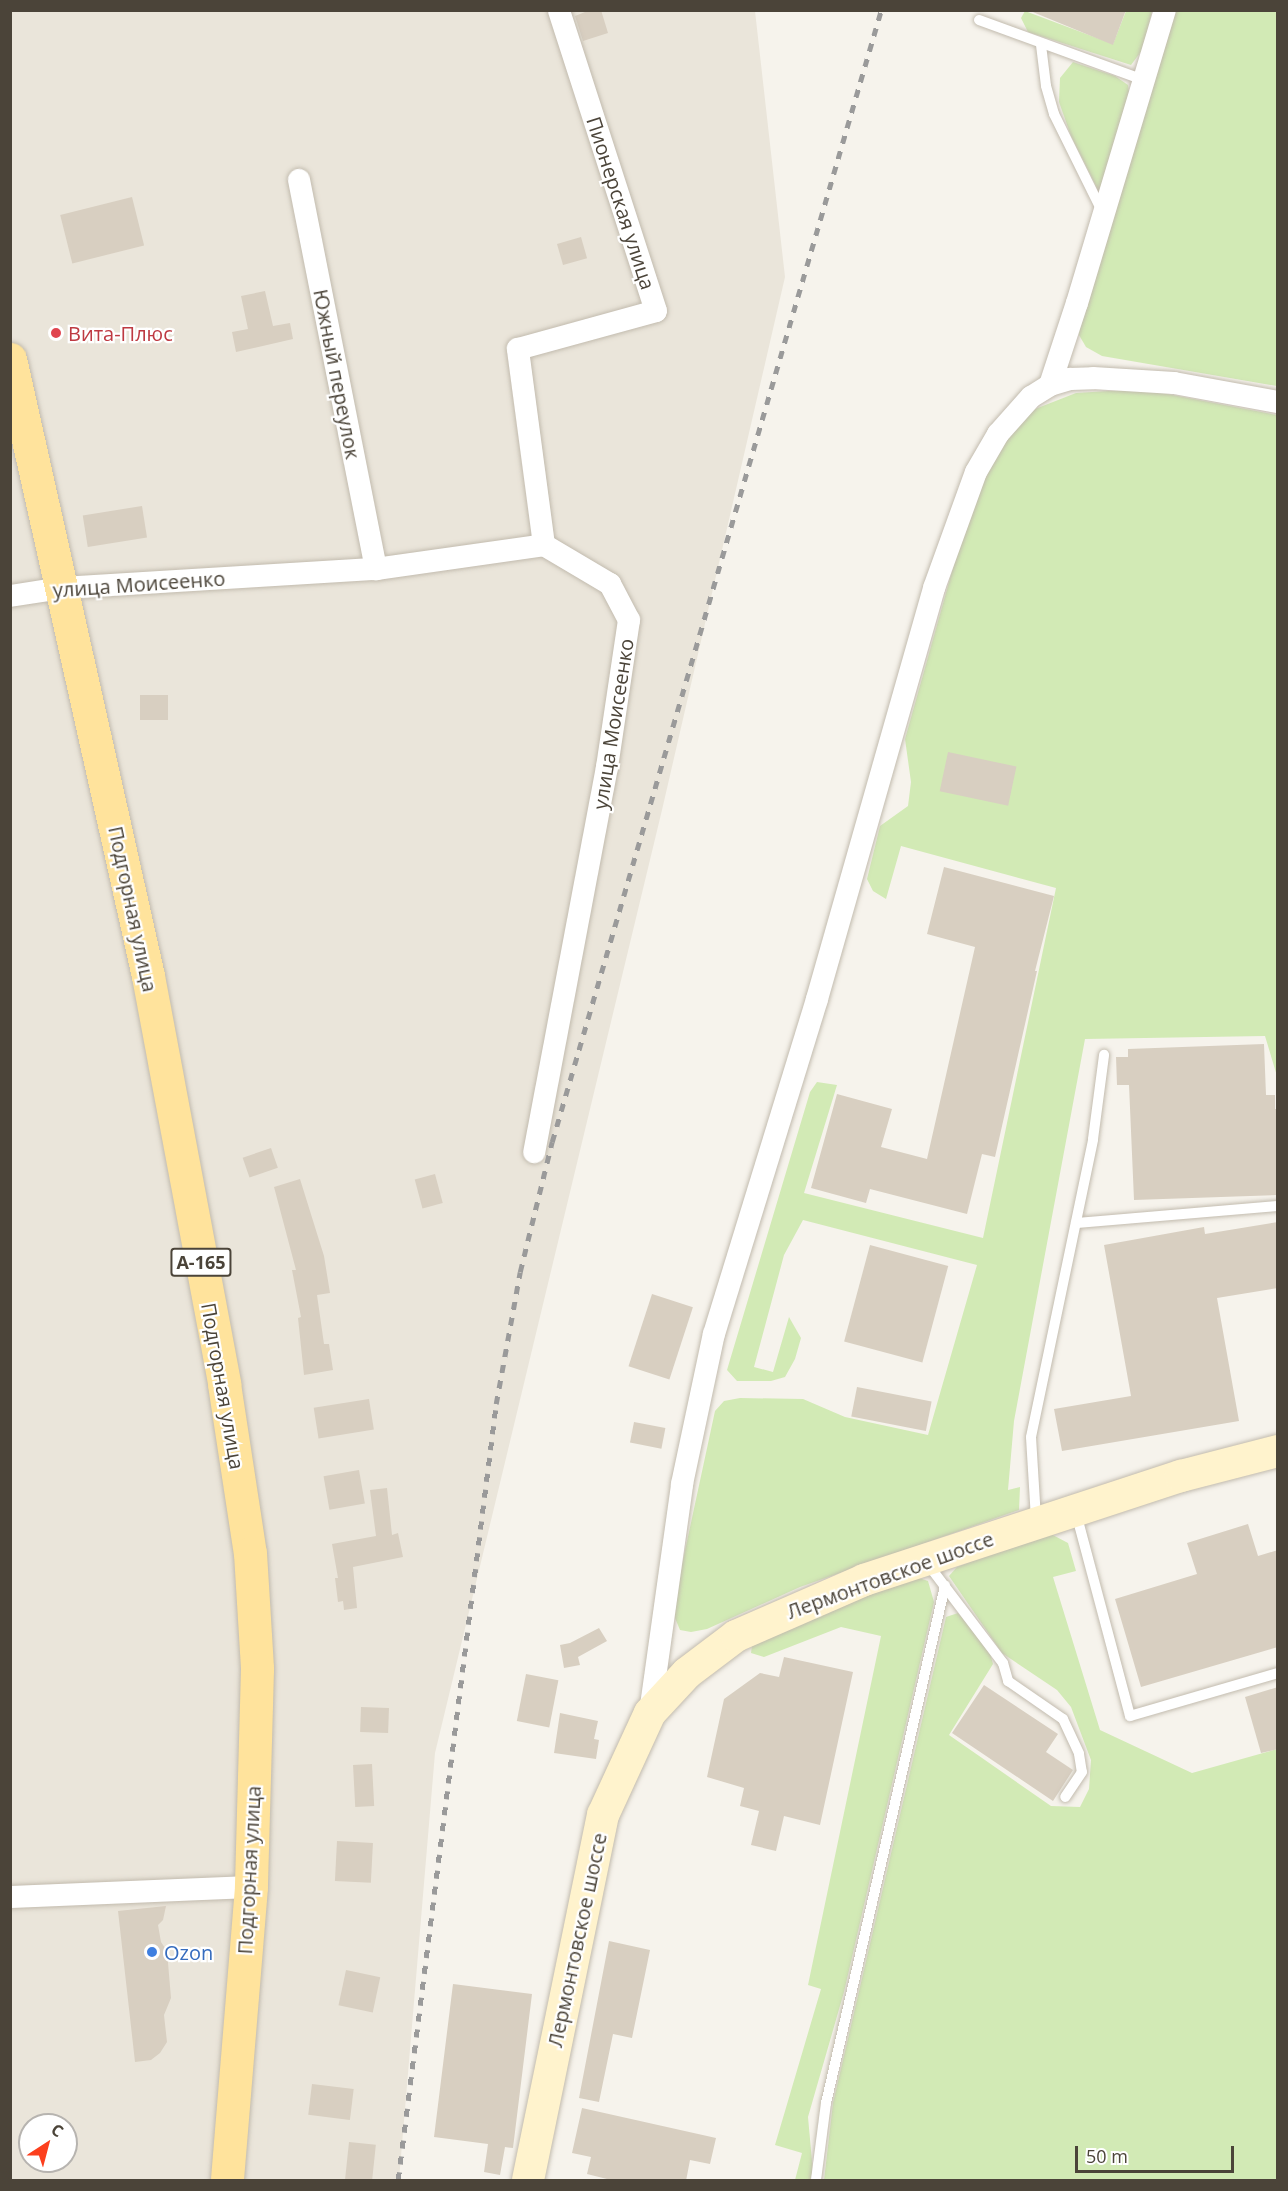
<!DOCTYPE html>
<html>
<head>
<meta charset="utf-8">
<style>
  body { margin:0 }
  #map { position:relative; width:1288px; height:2191px; overflow:hidden; background:#f6f3ec; font-family:"Open Sans",sans-serif }
  div>[style] { position:absolute }
  .residential>* { inset:0; background:#eae5da }
  .green>* { inset:0; background:#d2eab5 }
  .building>* { inset:0; background:#d8cfc1; transform-origin:0 0 }
  .roads { filter:drop-shadow(0 0 2px #c2bbae) drop-shadow(0 0 2px #c2bbae) }
  .lane>* { height:10px; margin:-5px; padding:0 5px; transform-origin:5px; border-radius:5px; background:#fff }
  .street>* { height:22px; margin:-11px; padding:0 11px; transform-origin:11px; border-radius:11px; background:#fff }
  .secondary>* { height:32px; margin:-16px; padding:0 16px; transform-origin:16px; border-radius:16px; background:#fff3cd }
  .primary>* { height:33px; margin:-16.5px; padding:0 16.5px; transform-origin:16.5px; border-radius:16.5px; background:#ffe39c }
  .rail>* { height:4.5px; margin-top:-2.25px; transform-origin:0; background:repeating-linear-gradient(90deg,#9a9a9a 0 8px,transparent 0 16px) }
  .dots>* { width:16px; height:16px; translate:-50% -50%; box-sizing:border-box; border:3px solid #fff; border-radius:50% }
  span { translate:-50% -50%; white-space:nowrap; text-align:center; line-height:1.15; -webkit-text-stroke:4.5px #fff; paint-order:stroke }
  .shield-label span { padding:2px 4px; background:#fff; border:2px solid; border-radius:4px; -webkit-text-stroke-width:0 }
  .shield-label { font-size:18px; color:#4b4439; font-weight:700 }
  .street-label { font-size:20px; color:#4b4439 }
  .health-label { font-size:20px; color:#be3a42 }
  .left { translate:0 -50%; text-align:left }
  .shop-label { font-size:20px; color:#366cbe }
  .frame { position:absolute; inset:0; border:12px solid #4b4439; pointer-events:none }
  .north { position:absolute; left:18px; top:2113px; width:60px; height:60px; box-sizing:border-box; background:#fff; border:2px solid #b7b4b0; border-radius:50%; rotate:36deg; font-size:16px; font-weight:700; line-height:24px; text-align:center; color:#4b4439 }
  .north::after { content:''; display:block; margin:auto; width:21px; height:27px; background:#fc3f1d; clip-path:polygon(50% 0,100% 100%,50% 72%,0 100%) }
  .scale { position:absolute; left:1075px; top:2146px; width:159px; height:27px; box-sizing:border-box; border:3px solid #4b4439; border-top:0; padding-left:8px; font-size:18px; line-height:21px; white-space:nowrap; color:#4b4439; -webkit-text-stroke:4px #fff; paint-order:stroke }
</style>
</head>
<body>
<div id="map">
  <div class="residential">
    <i style="clip-path:polygon(evenodd,11px 11px,755px 11px,785px 277px,662px 810px,435px 1753px,399px 2180px,11px 2180px,11px 11px,30px 2125px,66px 2125px,66px 2161px,30px 2161px,30px 2125px)"></i>
  </div>
  <div class="green">
    <i style="clip-path:polygon(1025px 11px,1113px 44px,1126px 11px,1152px 11px,1143px 49px,1131px 65px,1028px 32px,1021px 18px)"></i>
    <i style="clip-path:polygon(1173px 11px,1277px 11px,1277px 386px,1102px 356px,1086px 347px,1079px 335px,1080px 324px)"></i>
    <i style="clip-path:polygon(1073px 62px,1115px 76px,1128px 85px,1130px 99px,1101px 196px,1071px 136px,1059px 102px,1060px 78px)"></i>
    <i style="clip-path:polygon(1141px 389px,1277px 415px,1277px 1076px,1265px 1036px,1085px 1039px,1014px 1421px,1008px 1490px,1020px 1487px,1019px 1510px,800px 1587px,707px 1629px,691px 1632px,680px 1630px,672px 1611px,715px 1411px,724px 1401px,740px 1398px,803px 1399px,845px 1417px,928px 1435px,977px 1265px,803px 1220px,784px 1255px,754px 1367px,773px 1372px,789px 1317px,801px 1338px,795px 1359px,785px 1377px,771px 1381px,737px 1381px,727px 1370px,810px 1092px,817px 1082px,837px 1085px,804px 1193px,983px 1238px,1056px 888px,901px 846px,886px 899px,873px 891px,867px 879px,880px 826px,908px 806px,911px 782px,905px 739px,958px 550px,980px 486px,1006px 440px,1030px 411px,1076px 393px)"></i>
    <i style="clip-path:polygon(1049px 1533px,1068px 1543px,1076px 1571px,1053px 1577px,1100px 1730px,1192px 1773px,1277px 1749px,1277px 2180px,824px 2180px,833px 2103px,946px 1617px,958px 1613px,989px 1650px,993px 1664px,949px 1735px,1051px 1806px,1080px 1807px,1089px 1789px,1091px 1760px,1071px 1707px,1057px 1690px,1002px 1653px,949px 1576px,957px 1567px)"></i>
    <i style="clip-path:polygon(916px 1577px,928px 1581px,934px 1602px,844px 1992px,808px 2117px,813px 2172px,810px 2180px,795px 2180px,802px 2153px,775px 2145px,821px 1989px,808px 1985px,881px 1636px,841px 1627px,764px 1657px,751px 1653px,752px 1646px,902px 1579px)"></i>
  </div>
  <div class="building">
    <i style="clip-path:polygon(590px 10px,601px 10px,608px 33px,583px 41px,575px 16px)"></i>
    <i style="clip-path:polygon(1028px 10px,1126px 10px,1113px 45px)"></i>
    <i style="left:132px;top:197px;width:50px;height:74px;rotate:76deg"></i>
    <i style="left:581px;top:237px;width:22px;height:25px;rotate:74deg"></i>
    <i style="clip-path:polygon(265px 291px,273px 326px,290px 323px,293px 339px,236px 352px,232px 332px,248px 329px,241px 296px)"></i>
    <i style="left:142px;top:506px;width:32px;height:60px;rotate:81deg"></i>
    <i style="left:140px;top:695px;width:28px;height:25px"></i>
    <i style="left:948px;top:752px;width:70px;height:40px;rotate:12deg"></i>
    <i style="clip-path:polygon(944px 867px,1054px 896px,1035px 971px,1037px 971px,995px 1157px,982px 1154px,967px 1214px,870px 1189px,866px 1203px,811px 1188px,837px 1094px,892px 1109px,881px 1147px,927px 1159px,975px 947px,927px 934px)"></i>
    <i style="clip-path:polygon(1264px 1044px,1266px 1095px,1275px 1095px,1275px 1109px,1278px 1109px,1278px 1195px,1134px 1200px,1129px 1085px,1117px 1085px,1116px 1057px,1128px 1057px,1128px 1049px)"></i>
    <i style="left:271px;top:1148px;width:21px;height:30px;rotate:71deg"></i>
    <i style="left:435px;top:1174px;width:30px;height:21px;rotate:75deg"></i>
    <i style="clip-path:polygon(300px 1179px,324px 1256px,330px 1293px,317px 1295px,324px 1344px,329px 1344px,333px 1370px,304px 1375px,298px 1318px,301px 1317px,292px 1270px,296px 1270px,274px 1187px)"></i>
    <i style="clip-path:polygon(1278px 1222px,1278px 1288px,1217px 1298px,1239px 1421px,1062px 1451px,1054px 1409px,1131px 1396px,1104px 1245px,1204px 1227px,1205px 1234px)"></i>
    <i style="left:870px;top:1245px;width:81px;height:100px;rotate:15deg"></i>
    <i style="left:652px;top:1294px;width:43px;height:76px;rotate:18deg"></i>
    <i style="left:857px;top:1387px;width:76px;height:30px;rotate:11deg"></i>
    <i style="left:369px;top:1399px;width:31px;height:56px;rotate:81deg"></i>
    <i style="left:634px;top:1422px;width:32px;height:21px;rotate:11deg"></i>
    <i style="left:359px;top:1470px;width:34px;height:36px;rotate:80deg"></i>
    <i style="clip-path:polygon(387px 1488px,392px 1535px,398px 1533px,403px 1557px,353px 1567px,357px 1608px,344px 1610px,343px 1601px,338px 1602px,335px 1578px,338px 1578px,332px 1544px,376px 1536px,370px 1490px)"></i>
    <i style="clip-path:polygon(1248px 1524px,1258px 1556px,1278px 1550px,1278px 1647px,1141px 1687px,1115px 1599px,1197px 1574px,1187px 1543px)"></i>
    <i style="clip-path:polygon(599px 1628px,607px 1641px,578px 1657px,580px 1665px,564px 1668px,560px 1645px,570px 1643px)"></i>
    <i style="clip-path:polygon(784px 1657px,853px 1672px,820px 1825px,784px 1816px,776px 1851px,751px 1845px,759px 1811px,740px 1806px,744px 1788px,707px 1777px,724px 1699px,760px 1673px,779px 1677px)"></i>
    <i style="left:526px;top:1674px;width:33px;height:48px;rotate:11deg"></i>
    <i style="clip-path:polygon(984px 1685px,1058px 1734px,1046px 1752px,1073px 1770px,1053px 1801px,952px 1733px)"></i>
    <i style="clip-path:polygon(1278px 1687px,1278px 1749px,1261px 1753px,1245px 1697px)"></i>
    <i style="left:361px;top:1707px;width:28px;height:25px;rotate:2deg"></i>
    <i style="clip-path:polygon(560px 1713px,598px 1721px,594px 1739px,599px 1740px,596px 1759px,554px 1753px)"></i>
    <i style="left:372px;top:1764px;width:42px;height:19px;rotate:87deg"></i>
    <i style="left:337px;top:1841px;width:36px;height:40px;rotate:3deg"></i>
    <i style="clip-path:polygon(166px 1906px,163px 1920px,158px 1925px,161px 1942px,167px 1951px,171px 1998px,164px 2015px,167px 2042px,160px 2053px,151px 2060px,135px 2062px,118px 1911px)"></i>
    <i style="clip-path:polygon(609px 1941px,650px 1950px,632px 2038px,613px 2034px,599px 2102px,579px 2098px)"></i>
    <i style="left:346px;top:1970px;width:35px;height:36px;rotate:12deg"></i>
    <i style="clip-path:polygon(453px 1984px,532px 1994px,513px 2148px,505px 2147px,500px 2175px,484px 2172px,488px 2144px,434px 2137px)"></i>
    <i style="left:312px;top:2084px;width:42px;height:31px;rotate:7deg"></i>
    <i style="clip-path:polygon(582px 2108px,716px 2138px,710px 2164px,690px 2160px,686px 2181px,615px 2181px,587px 2174px,591px 2157px,572px 2153px)"></i>
    <i style="left:349px;top:2142px;width:27px;height:39px;rotate:6deg"></i>
  </div>
  <div class="roads">
    <div class="lane">
      <i style="left:979px;top:20px;width:176px;rotate:20deg"></i>
      <i style="left:1041px;top:45px;width:41px;rotate:83deg"></i>
      <i style="left:1046px;top:86px;width:29px;rotate:74deg"></i>
      <i style="left:1054px;top:114px;width:110px;rotate:63.7deg"></i>
      <i style="left:1076px;top:1223px;width:203px;rotate:-4.8deg"></i>
      <i style="left:1076px;top:1513px;width:210px;rotate:75.1deg"></i>
      <i style="left:1130px;top:1716px;width:154px;rotate:-16.2deg"></i>
      <i style="left:1036px;top:1519px;width:82px;rotate:-93.5deg"></i>
      <i style="left:1031px;top:1437px;width:304px;rotate:-78.2deg"></i>
      <i style="left:1093px;top:1139px;width:85px;rotate:-82.5deg"></i>
      <i style="left:927px;top:1563px;width:126px;rotate:52.8deg"></i>
      <i style="left:1003px;top:1663px;width:19px;rotate:74deg"></i>
      <i style="left:1008px;top:1681px;width:67px;rotate:34.6deg"></i>
      <i style="left:1063px;top:1719px;width:38px;rotate:65deg"></i>
      <i style="left:1079px;top:1754px;width:18px;rotate:81deg"></i>
      <i style="left:1082px;top:1772px;width:30px;rotate:124deg"></i>
      <i style="left:816px;top:2180px;width:78px;rotate:-82.6deg"></i>
      <i style="left:826px;top:2103px;width:531px;rotate:-77.04deg"></i>
    </div>
    <div class="street">
      <i style="left:299px;top:180px;width:397px;rotate:78.8deg"></i>
      <i style="left:1050px;top:385px;width:86px;rotate:-71.8deg"></i>
      <i style="left:1077px;top:303px;width:306px;rotate:-73.3deg"></i>
      <i style="left:544px;top:545px;width:198px;rotate:-97.6deg"></i>
      <i style="left:518px;top:349px;width:143px;rotate:-15.4deg"></i>
      <i style="left:656px;top:311px;width:316px;rotate:-107.9deg"></i>
      <i style="left:10px;top:596px;width:53px;rotate:-8.7deg"></i>
      <i style="left:62px;top:588px;width:315px;rotate:-3.5deg"></i>
      <i style="left:376px;top:569px;width:170px;rotate:-8.1deg"></i>
      <i style="left:544px;top:545px;width:77px;rotate:30.6deg"></i>
      <i style="left:610px;top:584px;width:41px;rotate:62.2deg"></i>
      <i style="left:629px;top:620px;width:149px;rotate:98.5deg"></i>
      <i style="left:607px;top:767px;width:392px;rotate:100.7deg"></i>
      <i style="left:650px;top:1713px;width:231px;rotate:-82deg"></i>
      <i style="left:682px;top:1484px;width:153px;rotate:-78deg"></i>
      <i style="left:714px;top:1334px;width:350px;rotate:-72.9deg"></i>
      <i style="left:817px;top:999px;width:427px;rotate:-74.1deg"></i>
      <i style="left:934px;top:588px;width:123px;rotate:-70.1deg"></i>
      <i style="left:976px;top:472px;width:44px;rotate:-59.9deg"></i>
      <i style="left:998px;top:434px;width:50px;rotate:-48.3deg"></i>
      <i style="left:1031px;top:397px;width:22px;rotate:-32deg"></i>
      <i style="left:1050px;top:385px;width:21px;rotate:-17deg"></i>
      <i style="left:1070px;top:379px;width:23px;rotate:-2deg"></i>
      <i style="left:1093px;top:378px;width:81px;rotate:3.5deg"></i>
      <i style="left:1174px;top:383px;width:106px;rotate:10.4deg"></i>
      <i style="left:10px;top:1897px;width:241px;rotate:-2.4deg"></i>
    </div>
    <div class="secondary">
      <i style="left:528px;top:2180px;width:373px;rotate:-78.4deg"></i>
      <i style="left:603px;top:1815px;width:112px;rotate:-65.3deg"></i>
      <i style="left:650px;top:1713px;width:54px;rotate:-47.2deg"></i>
      <i style="left:687px;top:1673px;width:61px;rotate:-37.1deg"></i>
      <i style="left:736px;top:1636px;width:140px;rotate:-23.6deg"></i>
      <i style="left:864px;top:1580px;width:334px;rotate:-18.2deg"></i>
      <i style="left:1181px;top:1476px;width:100px;rotate:-14.5deg"></i>
    </div>
    <div class="primary">
      <i style="left:10px;top:359px;width:632px;rotate:77.39deg"></i>
      <i style="left:148px;top:976px;width:415px;rotate:79.4deg"></i>
      <i style="left:224px;top:1384px;width:171px;rotate:81.3deg"></i>
      <i style="left:250px;top:1553px;width:116px;rotate:86.5deg"></i>
      <i style="left:257px;top:1669px;width:218px;rotate:91.6deg"></i>
      <i style="left:251px;top:1887px;width:294px;rotate:94.7deg"></i>
    </div>
  </div>
  <div class="rail">
    <i style="left:398px;top:2180px;width:782px;rotate:-82.8deg"></i>
    <i style="left:496px;top:1404px;width:134px;rotate:-79.7deg"></i>
    <i style="left:520px;top:1272px;width:134px;rotate:-76.2deg"></i>
    <i style="left:552px;top:1142px;width:1179px;rotate:-73.79deg"></i>
  </div>
  <div class="dots">
    <i style="left:56px;top:333px;background:#e0444e"></i>
    <i style="left:152px;top:1952px;background:#3f7fe0"></i>
  </div>
  <div class="shield-label">
    <span style="left:201px;top:1262px">А-165</span>
  </div>
  <div class="street-label">
    <span style="left:621px;top:203px;rotate:72deg">Пионерская улица</span>
    <span style="left:337px;top:374px;rotate:79deg">Южный переулок</span>
    <span style="left:139px;top:584px;rotate:-4deg">улица Моисеенко</span>
    <span style="left:613px;top:724px;rotate:-81deg">улица Моисеенко</span>
    <span style="left:133px;top:909px;rotate:78deg">Подгорная улица</span>
    <span style="left:223px;top:1386px;rotate:80deg">Подгорная улица</span>
    <span style="left:890px;top:1575px;rotate:-20deg">Лермонтовское шоссе</span>
    <span style="left:249px;top:1870px;rotate:-87deg">Подгорная улица</span>
    <span style="left:577px;top:1940px;rotate:-78deg">Лермонтовское шоссе</span>
  </div>
  <div class="health-label">
    <span class="left" style="left:68px;top:333px">Вита-Плюс</span>
  </div>
  <div class="shop-label">
    <span class="left" style="left:164px;top:1952px">Ozon</span>
  </div>
  <div class="frame"></div>
  <div class="north">С</div>
  <div class="scale">50 m</div>
</div>
</body>
</html>
